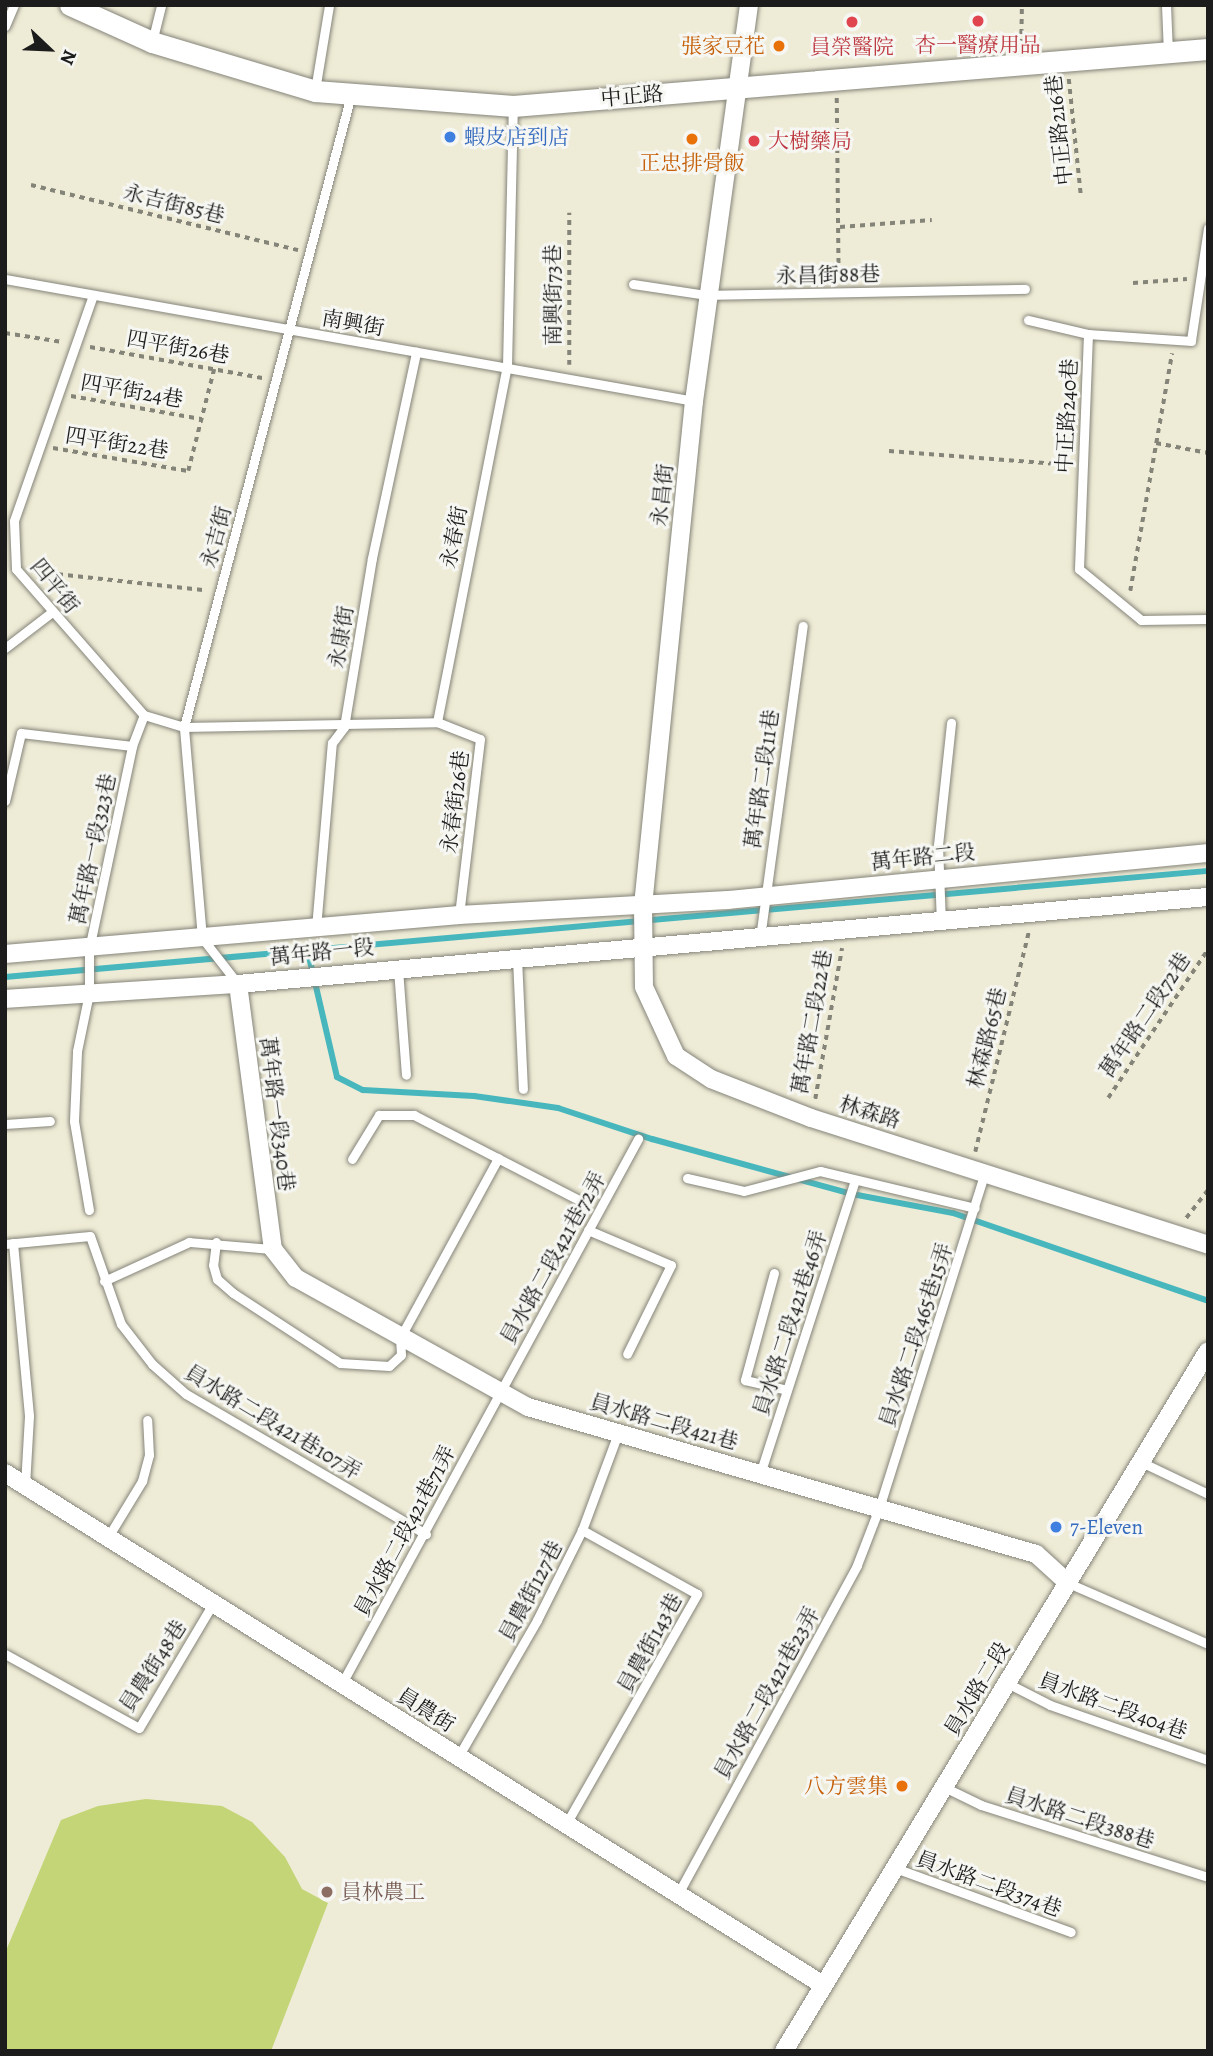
<!DOCTYPE html>
<html>
<head>
<meta charset="utf-8">
<style>
  body { margin:0 }
  #map { position:relative; width:1213px; height:2056px; overflow:hidden; background:#eeebd6; font-family:Alegreya,"Noto Serif TC",serif }
  div>[style] { position:absolute }
  .green>* { inset:0; background:#c3d577 }
  .stream>* { height:6px; margin:-3px; padding:0 3px; transform-origin:3px; border-radius:3px; background:#47b7bd }
  .path>* { height:3.5px; margin-top:-1.75px; transform-origin:0; background:repeating-linear-gradient(90deg,#858479 0 5px,transparent 0 10px) }
  .roads { filter:drop-shadow(0 0 2px #858479) drop-shadow(0 0 2px #858479) }
  .service>* { height:9px; margin:-4.5px; padding:0 4.5px; transform-origin:4.5px; border-radius:4.5px; background:#fff }
  .minor>* { height:18px; margin:-9px; padding:0 9px; transform-origin:9px; border-radius:9px; background:#fff }
  .tertiary>* { height:21px; margin:-10.5px; padding:0 10.5px; transform-origin:10.5px; border-radius:10.5px; background:#fff }
  .dots>* { width:19px; height:19px; translate:-50% -50%; box-sizing:border-box; border:4px solid #f6f6f2; border-radius:50% }
  span { translate:-50% -50%; white-space:nowrap; text-align:center; line-height:1.15; -webkit-text-stroke:6px #f6f6f2; paint-order:stroke }
  .health-label { font-size:21px; color:#be3a42 }
  .left { translate:0 -50%; text-align:left }
  .food-label { font-size:21px; color:#c56008 }
  .right { translate:-100% -50%; text-align:right }
  .street-label { font-size:21px; color:#1c1c1c }
  .shop-label { font-size:21px; color:#366cbe }
  .education-label { font-size:21px; color:#785e54 }
  .frame { position:absolute; inset:0; border:7px solid #1c1c1c; pointer-events:none }
  .north { position:absolute; left:14px; top:14px; width:70px; height:70px; -webkit-text-stroke:5px #f6f6f2; paint-order:stroke; rotate:113deg; font-size:19px; font-weight:700; line-height:28px; text-align:center; color:#1c1c1c }
  .north::after { content:''; display:block; margin:auto; width:24px; height:32px; background:#1c1c1c; clip-path:polygon(50% 0,100% 100%,50% 72%,0 100%) }
</style>
</head>
<body>
<div id="map">
  <div class="green">
    <i style="clip-path:polygon(146px 1799px,222px 1806px,252px 1822px,285px 1857px,302px 1889px,328px 1903px,271px 2051px,5px 2051px,5px 1953px,61px 1820px,98px 1806px)"></i>
  </div>
  <div class="stream">
    <i style="left:307px;top:948px;width:132px;rotate:76.9deg"></i>
    <i style="left:337px;top:1077px;width:29px;rotate:27deg"></i>
    <i style="left:363px;top:1090px;width:111px;rotate:3.1deg"></i>
    <i style="left:474px;top:1096px;width:85px;rotate:8.1deg"></i>
    <i style="left:558px;top:1108px;width:99px;rotate:18.3deg"></i>
    <i style="left:652px;top:1139px;width:207px;rotate:15.4deg"></i>
    <i style="left:852px;top:1194px;width:103px;rotate:10.7deg"></i>
    <i style="left:953px;top:1213px;width:270px;rotate:19deg"></i>
    <i style="left:5px;top:977px;width:1208px;rotate:-5.04deg"></i>
  </div>
  <div class="path">
    <i style="left:1021px;top:44px;width:39px;rotate:-89deg"></i>
    <i style="left:1069px;top:79px;width:118px;rotate:84.1deg"></i>
    <i style="left:837px;top:98px;width:181px;rotate:89.4deg"></i>
    <i style="left:31px;top:185px;width:275px;rotate:13.7deg"></i>
    <i style="left:840px;top:227px;width:92px;rotate:-4.4deg"></i>
    <i style="left:1133px;top:283px;width:54px;rotate:-4.2deg"></i>
    <i style="left:5px;top:333px;width:58px;rotate:9deg"></i>
    <i style="left:90px;top:347px;width:175px;rotate:10.2deg"></i>
    <i style="left:569px;top:365px;width:152px;rotate:-90deg"></i>
    <i style="left:71px;top:396px;width:132px;rotate:10deg"></i>
    <i style="left:1156px;top:443px;width:53px;rotate:10.9deg"></i>
    <i style="left:53px;top:448px;width:137px;rotate:9.7deg"></i>
    <i style="left:188px;top:471px;width:105px;rotate:-75.7deg"></i>
    <i style="left:889px;top:451px;width:181px;rotate:4.4deg"></i>
    <i style="left:38px;top:572px;width:168px;rotate:6.2deg"></i>
    <i style="left:1130px;top:591px;width:241px;rotate:-80deg"></i>
    <i style="left:1108px;top:1098px;width:179px;rotate:-56.1deg"></i>
    <i style="left:815px;top:1099px;width:153px;rotate:-79.9deg"></i>
    <i style="left:975px;top:1152px;width:228px;rotate:-76.3deg"></i>
    <i style="left:1186px;top:1218px;width:36px;rotate:-52deg"></i>
  </div>
  <div class="roads">
    <div class="service">
      <i style="left:1166px;top:5px;width:47px;rotate:87.6deg"></i>
      <i style="left:5px;top:26px;width:23px;rotate:-67deg"></i>
      <i style="left:152px;top:42px;width:38px;rotate:-76deg"></i>
      <i style="left:315px;top:90px;width:86px;rotate:-80.6deg"></i>
      <i style="left:1208px;top:228px;width:114px;rotate:98.6deg"></i>
      <i style="left:1191px;top:341px;width:103px;rotate:-176.1deg"></i>
      <i style="left:1088px;top:334px;width:235px;rotate:92.2deg"></i>
      <i style="left:1079px;top:569px;width:80px;rotate:39.4deg"></i>
      <i style="left:1141px;top:620px;width:67px;rotate:-0.9deg"></i>
      <i style="left:5px;top:279px;width:700px;rotate:10.04deg"></i>
      <i style="left:633px;top:284px;width:75px;rotate:8.5deg"></i>
      <i style="left:707px;top:295px;width:318px;rotate:-1.1deg"></i>
      <i style="left:93px;top:295px;width:239px;rotate:109.3deg"></i>
      <i style="left:14px;top:521px;width:48px;rotate:87.6deg"></i>
      <i style="left:16px;top:569px;width:194px;rotate:48.8deg"></i>
      <i style="left:144px;top:715px;width:42px;rotate:16.7deg"></i>
      <i style="left:184px;top:727px;width:253px;rotate:-1.1deg"></i>
      <i style="left:437px;top:722px;width:46px;rotate:21.6deg"></i>
      <i style="left:480px;top:739px;width:177px;rotate:96.8deg"></i>
      <i style="left:1028px;top:320px;width:62px;rotate:13.1deg"></i>
      <i style="left:5px;top:648px;width:59px;rotate:-37.5deg"></i>
      <i style="left:437px;top:722px;width:363px;rotate:-78.9deg"></i>
      <i style="left:507px;top:366px;width:260px;rotate:-88.7deg"></i>
      <i style="left:5px;top:801px;width:70px;rotate:-76.8deg"></i>
      <i style="left:21px;top:733px;width:112px;rotate:6.7deg"></i>
      <i style="left:941px;top:923px;width:78px;rotate:-92.2deg"></i>
      <i style="left:938px;top:845px;width:123px;rotate:-83.9deg"></i>
      <i style="left:316px;top:928px;width:186px;rotate:-85.1deg"></i>
      <i style="left:332px;top:743px;width:20px;rotate:-53deg"></i>
      <i style="left:344px;top:727px;width:171px;rotate:-80.6deg"></i>
      <i style="left:372px;top:558px;width:211px;rotate:-77.9deg"></i>
      <i style="left:760px;top:938px;width:315px;rotate:-82.2deg"></i>
      <i style="left:517px;top:958px;width:131px;rotate:87.4deg"></i>
      <i style="left:398px;top:969px;width:106px;rotate:85.7deg"></i>
      <i style="left:238px;top:984px;width:58px;rotate:-128deg"></i>
      <i style="left:202px;top:938px;width:212px;rotate:-94.9deg"></i>
      <i style="left:184px;top:727px;width:654px;rotate:-75.2deg"></i>
      <i style="left:5px;top:1124px;width:45px;rotate:-3.8deg"></i>
      <i style="left:352px;top:1159px;width:52px;rotate:-58.5deg"></i>
      <i style="left:379px;top:1115px;width:35px"></i>
      <i style="left:414px;top:1115px;width:186px;rotate:27.3deg"></i>
      <i style="left:687px;top:1178px;width:58px;rotate:12.8deg"></i>
      <i style="left:744px;top:1191px;width:79px;rotate:-14.7deg"></i>
      <i style="left:820px;top:1171px;width:159px;rotate:13.4deg"></i>
      <i style="left:89px;top:1210px;width:90px;rotate:-99.6deg"></i>
      <i style="left:74px;top:1121px;width:70px;rotate:-87.5deg"></i>
      <i style="left:77px;top:1051px;width:59px;rotate:-78.3deg"></i>
      <i style="left:89px;top:993px;width:44px;rotate:-90deg"></i>
      <i style="left:89px;top:949px;width:208px;rotate:-78deg"></i>
      <i style="left:132px;top:746px;width:33px;rotate:-69deg"></i>
      <i style="left:588px;top:1230px;width:90px;rotate:22.9deg"></i>
      <i style="left:671px;top:1265px;width:99px;rotate:116.3deg"></i>
      <i style="left:216px;top:1242px;width:23px;rotate:97deg"></i>
      <i style="left:213px;top:1265px;width:15px;rotate:74deg"></i>
      <i style="left:217px;top:1279px;width:21px;rotate:41deg"></i>
      <i style="left:233px;top:1293px;width:128px;rotate:33.2deg"></i>
      <i style="left:340px;top:1363px;width:49px;rotate:3.5deg"></i>
      <i style="left:389px;top:1366px;width:16px;rotate:-43deg"></i>
      <i style="left:401px;top:1355px;width:17px;rotate:-93deg"></i>
      <i style="left:400px;top:1338px;width:205px;rotate:-61.4deg"></i>
      <i style="left:13px;top:1243px;width:174px;rotate:84.7deg"></i>
      <i style="left:29px;top:1416px;width:70px;rotate:93.3deg"></i>
      <i style="left:5px;top:1244px;width:85px;rotate:-5.4deg"></i>
      <i style="left:90px;top:1236px;width:93px;rotate:70.6deg"></i>
      <i style="left:121px;top:1324px;width:51px;rotate:52.2deg"></i>
      <i style="left:152px;top:1364px;width:45px;rotate:41.4deg"></i>
      <i style="left:186px;top:1394px;width:278px;rotate:30.3deg"></i>
      <i style="left:774px;top:1273px;width:111px;rotate:105.2deg"></i>
      <i style="left:745px;top:1380px;width:43px;rotate:13.4deg"></i>
      <i style="left:104px;top:1281px;width:94px;rotate:-24.6deg"></i>
      <i style="left:189px;top:1242px;width:84px;rotate:4.8deg"></i>
      <i style="left:1141px;top:1462px;width:74px;rotate:25.5deg"></i>
      <i style="left:760px;top:1474px;width:306px;rotate:-72.1deg"></i>
      <i style="left:108px;top:1537px;width:66px;rotate:-58.7deg"></i>
      <i style="left:142px;top:1481px;width:27px;rotate:-75deg"></i>
      <i style="left:149px;top:1455px;width:35px;rotate:-93deg"></i>
      <i style="left:1068px;top:1583px;width:153px;rotate:23.5deg"></i>
      <i style="left:5px;top:1654px;width:153px;rotate:28.9deg"></i>
      <i style="left:139px;top:1728px;width:143px;rotate:-59.3deg"></i>
      <i style="left:1007px;top:1683px;width:48px;rotate:27.1deg"></i>
      <i style="left:1050px;top:1705px;width:167px;rotate:19.2deg"></i>
      <i style="left:341px;top:1685px;width:622px;rotate:-61.46deg"></i>
      <i style="left:458px;top:1757px;width:158px;rotate:-60deg"></i>
      <i style="left:537px;top:1620px;width:101px;rotate:-63.4deg"></i>
      <i style="left:582px;top:1530px;width:103px;rotate:-69.6deg"></i>
      <i style="left:944px;top:1787px;width:41px;rotate:25.9deg"></i>
      <i style="left:981px;top:1805px;width:238px;rotate:17.6deg"></i>
      <i style="left:566px;top:1824px;width:265px;rotate:-60.3deg"></i>
      <i style="left:697px;top:1594px;width:132px;rotate:-150.9deg"></i>
      <i style="left:895px;top:1868px;width:187px;rotate:20deg"></i>
      <i style="left:679px;top:1892px;width:372px;rotate:-61.4deg"></i>
      <i style="left:857px;top:1565px;width:61px;rotate:-68.9deg"></i>
      <i style="left:879px;top:1508px;width:352px;rotate:-72.5deg"></i>
    </div>
    <div class="minor">
      <i style="left:749px;top:5px;width:400px;rotate:97.9deg"></i>
      <i style="left:694px;top:401px;width:508px;rotate:95.77deg"></i>
      <i style="left:643px;top:906px;width:81px;rotate:89.3deg"></i>
      <i style="left:644px;top:987px;width:76px;rotate:65.1deg"></i>
      <i style="left:676px;top:1056px;width:42px;rotate:33.3deg"></i>
      <i style="left:711px;top:1079px;width:107px;rotate:21.3deg"></i>
      <i style="left:811px;top:1118px;width:417px;rotate:17.7deg"></i>
      <i style="left:5px;top:954px;width:456px;rotate:-4.9deg"></i>
      <i style="left:459px;top:915px;width:269px;rotate:-3.2deg"></i>
      <i style="left:728px;top:900px;width:482px;rotate:-5.6deg"></i>
      <i style="left:238px;top:984px;width:267px;rotate:82.5deg"></i>
      <i style="left:273px;top:1249px;width:37px;rotate:52deg"></i>
      <i style="left:296px;top:1278px;width:265px;rotate:29.1deg"></i>
      <i style="left:528px;top:1407px;width:529px;rotate:16.14deg"></i>
      <i style="left:1036px;top:1554px;width:43px;rotate:42.2deg"></i>
      <i style="left:5px;top:999px;width:233px;rotate:-3.7deg"></i>
      <i style="left:238px;top:984px;width:974px;rotate:-5.13deg"></i>
      <i style="left:5px;top:1473px;width:965px;rotate:32.04deg"></i>
      <i style="left:784px;top:2051px;width:818px;rotate:-58.8deg"></i>
    </div>
    <div class="tertiary">
      <i style="left:70px;top:5px;width:90px;rotate:24.3deg"></i>
      <i style="left:152px;top:42px;width:170px;rotate:16.7deg"></i>
      <i style="left:315px;top:91px;width:199px;rotate:4.3deg"></i>
      <i style="left:513px;top:106px;width:697px;rotate:-4.69deg"></i>
    </div>
  </div>
  <div class="dots">
    <i style="left:978px;top:21px;background:#e0444e"></i>
    <i style="left:852px;top:22px;background:#e0444e"></i>
    <i style="left:779px;top:46px;background:#e8710a"></i>
    <i style="left:450px;top:137px;background:#3f7fe0"></i>
    <i style="left:692px;top:139px;background:#e8710a"></i>
    <i style="left:754px;top:141px;background:#e0444e"></i>
    <i style="left:1056px;top:1527px;background:#3f7fe0"></i>
    <i style="left:902px;top:1786px;background:#e8710a"></i>
    <i style="left:327px;top:1892px;background:#8d6e63"></i>
  </div>
  <div class="health-label">
    <span style="left:978px;top:45px">杏一醫療用品</span>
    <span style="left:852px;top:47px">員榮醫院</span>
    <span class="left" style="left:768px;top:141px">大樹藥局</span>
  </div>
  <div class="food-label">
    <span class="right" style="left:765px;top:46px">張家豆花</span>
    <span style="left:692px;top:163px">正忠排骨飯</span>
    <span class="right" style="left:888px;top:1786px">八方雲集</span>
  </div>
  <div class="street-label">
    <span style="left:632px;top:96px;rotate:-5deg">中正路</span>
    <span style="left:1059px;top:130px;rotate:-96deg">中正路216巷</span>
    <span style="left:174px;top:204px;rotate:14deg">永吉街85巷</span>
    <span style="left:828px;top:275px;rotate:-1deg">永昌街88巷</span>
    <span style="left:553px;top:295px;rotate:-90deg">南興街73巷</span>
    <span style="left:353px;top:323px;rotate:10deg">南興街</span>
    <span style="left:178px;top:347px;rotate:10deg">四平街26巷</span>
    <span style="left:132px;top:391px;rotate:10deg">四平街24巷</span>
    <span style="left:1067px;top:416px;rotate:-87deg">中正路240巷</span>
    <span style="left:117px;top:443px;rotate:9deg">四平街22巷</span>
    <span style="left:662px;top:495px;rotate:-84deg">永昌街</span>
    <span style="left:216px;top:537px;rotate:-75deg">永吉街</span>
    <span style="left:454px;top:537px;rotate:-79deg">永春街</span>
    <span style="left:55px;top:586px;rotate:51deg">四平街</span>
    <span style="left:341px;top:637px;rotate:-81deg">永康街</span>
    <span style="left:762px;top:779px;rotate:-82deg">萬年路二段11巷</span>
    <span style="left:455px;top:802px;rotate:-83deg">永春街26巷</span>
    <span style="left:93px;top:849px;rotate:-78deg">萬年路一段323巷</span>
    <span style="left:923px;top:857px;rotate:-6deg">萬年路二段</span>
    <span style="left:322px;top:952px;rotate:-6deg">萬年路一段</span>
    <span style="left:1145px;top:1015px;rotate:-56deg">萬年路二段72巷</span>
    <span style="left:812px;top:1022px;rotate:-80deg">萬年路二段22巷</span>
    <span style="left:987px;top:1038px;rotate:-76deg">林森路65巷</span>
    <span style="left:870px;top:1112px;rotate:17deg">林森路</span>
    <span style="left:277px;top:1114px;rotate:83deg">萬年路一段340巷</span>
    <span style="left:553px;top:1258px;rotate:-61deg">員水路二段421巷72弄</span>
    <span style="left:790px;top:1323px;rotate:-72deg">員水路二段421巷46弄</span>
    <span style="left:916px;top:1335px;rotate:-72deg">員水路二段465巷15弄</span>
    <span style="left:273px;top:1422px;rotate:31deg">員水路二段421巷107弄</span>
    <span style="left:664px;top:1422px;rotate:16deg">員水路二段421巷</span>
    <span style="left:405px;top:1531px;rotate:-62deg">員水路二段421巷71弄</span>
    <span style="left:531px;top:1591px;rotate:-62deg">員農街127巷</span>
    <span style="left:650px;top:1643px;rotate:-61deg">員農街143巷</span>
    <span style="left:153px;top:1666px;rotate:-57deg">員農街48巷</span>
    <span style="left:977px;top:1689px;rotate:-59deg">員水路二段</span>
    <span style="left:767px;top:1693px;rotate:-61deg">員水路二段421巷23弄</span>
    <span style="left:1113px;top:1706px;rotate:20deg">員水路二段404巷</span>
    <span style="left:426px;top:1710px;rotate:32deg">員農街</span>
    <span style="left:1080px;top:1818px;rotate:18deg">員水路二段388巷</span>
    <span style="left:989px;top:1884px;rotate:20deg">員水路二段374巷</span>
  </div>
  <div class="shop-label">
    <span class="left" style="left:464px;top:137px">蝦皮店到店</span>
    <span class="left" style="left:1070px;top:1527px">7-Eleven</span>
  </div>
  <div class="education-label">
    <span class="left" style="left:341px;top:1892px">員林農工</span>
  </div>
  <div class="frame"></div>
  <div class="north">N</div>
</div>
</body>
</html>
